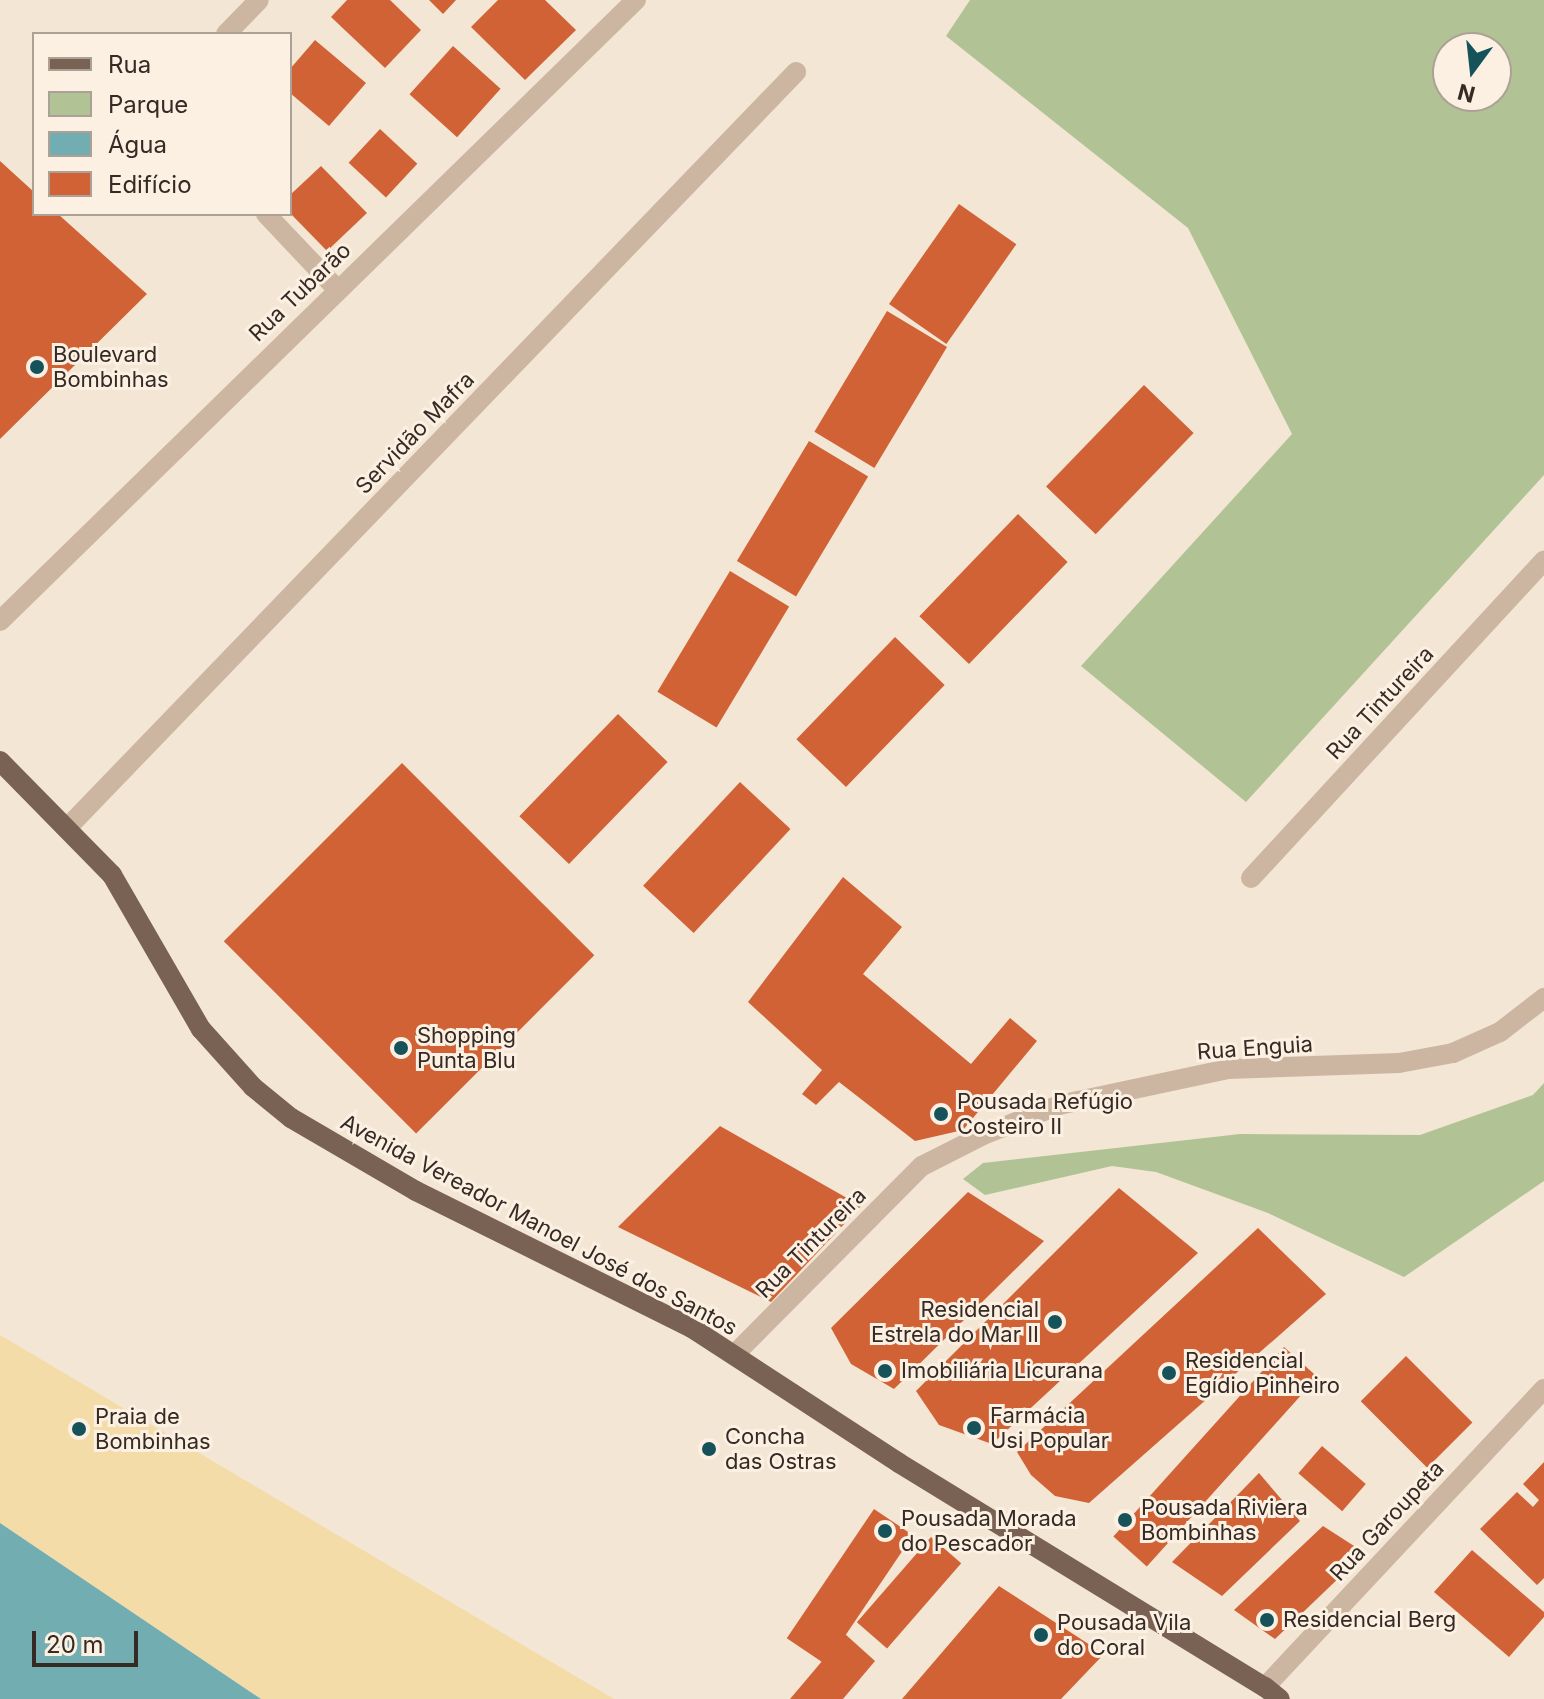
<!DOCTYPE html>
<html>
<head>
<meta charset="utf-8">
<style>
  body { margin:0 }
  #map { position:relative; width:1544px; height:1699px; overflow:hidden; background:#f3e6d5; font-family:Inter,sans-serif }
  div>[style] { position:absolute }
  .green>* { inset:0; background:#b1c394 }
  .sand>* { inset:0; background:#f3dca8 }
  .water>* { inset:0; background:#72adb2 }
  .building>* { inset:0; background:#d16235; transform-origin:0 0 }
  .minor>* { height:20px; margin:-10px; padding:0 10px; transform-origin:10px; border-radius:10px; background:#ccb6a1 }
  .major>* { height:20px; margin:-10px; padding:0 10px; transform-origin:10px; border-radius:10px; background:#796254 }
  .dots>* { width:22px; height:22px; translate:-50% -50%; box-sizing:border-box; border:4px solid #fbf0e2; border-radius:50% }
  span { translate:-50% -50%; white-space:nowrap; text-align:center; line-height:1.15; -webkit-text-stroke:6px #fbf0e2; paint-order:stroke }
  .street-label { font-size:22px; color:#352a24 }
  .poi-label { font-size:22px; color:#352a24 }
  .left { translate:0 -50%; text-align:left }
  .right { translate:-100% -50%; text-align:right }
  .legend { position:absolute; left:32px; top:32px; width:260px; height:184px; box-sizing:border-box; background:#fbf0e2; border:2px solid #aca196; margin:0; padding:10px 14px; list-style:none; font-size:24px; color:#352a24 }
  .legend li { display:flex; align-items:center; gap:16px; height:40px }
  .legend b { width:40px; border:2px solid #aca196 }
  .north { position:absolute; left:1432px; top:32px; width:80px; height:80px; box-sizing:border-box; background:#fbf0e2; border:2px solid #aca196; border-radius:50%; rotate:195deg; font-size:22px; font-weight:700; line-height:32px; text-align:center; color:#352a24 }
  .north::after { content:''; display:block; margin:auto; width:28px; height:36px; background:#16525a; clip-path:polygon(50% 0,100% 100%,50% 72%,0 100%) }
  .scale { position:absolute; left:32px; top:1631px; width:106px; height:36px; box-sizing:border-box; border:4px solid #352a24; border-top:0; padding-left:10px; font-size:24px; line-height:28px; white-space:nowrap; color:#352a24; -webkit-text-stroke:6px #fbf0e2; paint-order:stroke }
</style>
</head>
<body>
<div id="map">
  <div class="green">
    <i style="clip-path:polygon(evenodd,970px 0,1544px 0,1544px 475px,1246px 802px,1081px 666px,1292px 434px,1188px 228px,946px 36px,970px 0,1448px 48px,1496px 48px,1496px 96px,1448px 96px,1448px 48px)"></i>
    <i style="clip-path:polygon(1544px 1083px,1544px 1181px,1404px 1277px,1268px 1213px,1156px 1172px,1112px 1166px,985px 1195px,963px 1179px,983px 1163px,1240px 1134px,1420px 1135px,1533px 1095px)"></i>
  </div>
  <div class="sand">
    <i style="clip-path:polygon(0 1335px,614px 1699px,261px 1699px,0 1523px)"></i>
  </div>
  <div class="water">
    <i style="clip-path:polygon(0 1523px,261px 1699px,0 1699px)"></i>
  </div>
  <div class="building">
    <i style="clip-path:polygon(347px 0,390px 0,421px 30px,385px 68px,331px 17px)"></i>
    <i style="clip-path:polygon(429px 0,456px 0,443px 14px)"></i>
    <i style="clip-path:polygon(498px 0,545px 0,576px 30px,525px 80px,471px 27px)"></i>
    <i style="clip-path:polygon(315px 40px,366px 83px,329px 126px,290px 93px,290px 69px)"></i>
    <i style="left:453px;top:46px;width:64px;height:65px;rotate:42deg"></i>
    <i style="left:380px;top:129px;width:51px;height:46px;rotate:43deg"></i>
    <i style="clip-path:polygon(0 161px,34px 192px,34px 214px,58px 214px,147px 294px,0 439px)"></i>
    <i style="clip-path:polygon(321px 166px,367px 213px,327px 251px,290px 213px,290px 195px)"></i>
    <i style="left:959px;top:204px;width:70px;height:122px;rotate:35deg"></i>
    <i style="left:887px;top:311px;width:70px;height:141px;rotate:31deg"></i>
    <i style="left:1144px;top:385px;width:69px;height:141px;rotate:44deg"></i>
    <i style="left:809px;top:441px;width:69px;height:140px;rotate:31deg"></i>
    <i style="left:1018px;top:514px;width:69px;height:142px;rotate:44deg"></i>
    <i style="left:730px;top:571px;width:69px;height:141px;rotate:31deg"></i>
    <i style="left:895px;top:637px;width:69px;height:142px;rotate:44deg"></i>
    <i style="left:618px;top:714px;width:69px;height:142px;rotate:44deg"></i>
    <i style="left:402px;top:763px;width:272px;height:252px;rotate:45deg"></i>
    <i style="left:740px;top:782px;width:69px;height:142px;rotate:43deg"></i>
    <i style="clip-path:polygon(843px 877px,902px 927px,863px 974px,971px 1064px,1010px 1018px,1037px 1041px,963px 1130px,915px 1141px,839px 1082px,816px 1105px,802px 1094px,822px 1070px,748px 1002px)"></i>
    <i style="clip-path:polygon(720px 1126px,861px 1206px,771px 1302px,618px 1227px)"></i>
    <i style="clip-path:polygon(1119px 1188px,1198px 1253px,992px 1444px,939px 1425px,916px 1391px)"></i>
    <i style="clip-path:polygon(968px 1192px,1044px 1241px,894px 1389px,851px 1364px,831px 1328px)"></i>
    <i style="clip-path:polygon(1258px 1228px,1326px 1294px,1089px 1503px,1055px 1496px,1031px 1475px,1017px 1452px)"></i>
    <i style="left:1284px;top:1347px;width:45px;height:255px;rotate:42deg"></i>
    <i style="left:1406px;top:1356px;width:94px;height:64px;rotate:45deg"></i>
    <i style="left:1322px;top:1446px;width:58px;height:36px;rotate:41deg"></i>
    <i style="clip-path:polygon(1544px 1462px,1544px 1578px,1537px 1585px,1480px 1529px,1517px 1492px,1533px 1507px,1539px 1500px,1523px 1484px)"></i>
    <i style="clip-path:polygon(1259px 1473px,1300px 1521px,1222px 1596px,1172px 1562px)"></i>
    <i style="left:874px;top:1509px;width:47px;height:156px;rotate:34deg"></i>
    <i style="clip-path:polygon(1323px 1526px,1365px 1553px,1275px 1639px,1234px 1610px)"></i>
    <i style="left:931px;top:1537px;width:40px;height:113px;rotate:41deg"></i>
    <i style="clip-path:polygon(1472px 1550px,1544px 1612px,1544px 1617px,1509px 1657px,1434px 1592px)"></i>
    <i style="clip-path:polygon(999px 1586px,1104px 1654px,1061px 1699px,902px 1699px)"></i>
    <i style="clip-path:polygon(845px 1634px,875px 1661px,843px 1699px,790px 1699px)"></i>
  </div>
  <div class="minor">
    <i style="left:226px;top:34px;width:47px;rotate:-45.9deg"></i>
    <i style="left:266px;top:214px;width:103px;rotate:46.6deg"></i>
    <i style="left:0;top:621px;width:889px;rotate:-44.32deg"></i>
    <i style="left:68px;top:827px;width:1049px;rotate:-46.04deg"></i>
    <i style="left:1251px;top:878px;width:432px;rotate:-47.3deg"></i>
    <i style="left:735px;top:1354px;width:265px;rotate:-45.2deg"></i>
    <i style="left:922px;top:1166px;width:68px;rotate:-26.9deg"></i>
    <i style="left:983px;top:1135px;width:82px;rotate:-21.5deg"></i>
    <i style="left:1059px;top:1105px;width:173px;rotate:-12deg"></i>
    <i style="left:1228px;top:1069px;width:171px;rotate:-2deg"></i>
    <i style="left:1399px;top:1063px;width:55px;rotate:-10.5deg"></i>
    <i style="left:1453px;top:1053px;width:51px;rotate:-24.1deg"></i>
    <i style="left:1500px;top:1032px;width:56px;rotate:-37.7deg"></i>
    <i style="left:1265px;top:1687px;width:408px;rotate:-46.9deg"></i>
  </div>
  <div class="major">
    <i style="left:0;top:761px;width:160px;rotate:45.5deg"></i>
    <i style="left:112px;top:875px;width:178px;rotate:60deg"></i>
    <i style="left:201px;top:1029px;width:78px;rotate:48.1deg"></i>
    <i style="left:253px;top:1087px;width:49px;rotate:39.2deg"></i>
    <i style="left:291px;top:1118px;width:145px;rotate:30.3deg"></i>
    <i style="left:416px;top:1191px;width:308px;rotate:26.4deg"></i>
    <i style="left:692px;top:1328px;width:247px;rotate:33.1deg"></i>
    <i style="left:899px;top:1463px;width:429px;rotate:31.5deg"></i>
    <i style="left:1265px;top:1687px;width:19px;rotate:39deg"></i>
  </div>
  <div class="dots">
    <i style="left:37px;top:367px;background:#16525a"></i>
    <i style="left:401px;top:1048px;background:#16525a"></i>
    <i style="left:941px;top:1114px;background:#16525a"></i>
    <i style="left:1055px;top:1322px;background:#16525a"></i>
    <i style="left:885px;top:1371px;background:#16525a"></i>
    <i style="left:1169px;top:1373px;background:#16525a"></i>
    <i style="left:974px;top:1428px;background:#16525a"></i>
    <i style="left:79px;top:1429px;background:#16525a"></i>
    <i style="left:709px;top:1449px;background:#16525a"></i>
    <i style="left:1125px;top:1520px;background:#16525a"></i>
    <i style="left:885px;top:1531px;background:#16525a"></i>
    <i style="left:1267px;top:1620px;background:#16525a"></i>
    <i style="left:1041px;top:1635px;background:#16525a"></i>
  </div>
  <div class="street-label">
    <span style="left:300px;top:292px;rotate:-44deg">Rua Tubarão</span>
    <span style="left:415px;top:433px;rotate:-46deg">Servidão Mafra</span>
    <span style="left:1380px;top:703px;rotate:-47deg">Rua Tintureira</span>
    <span style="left:1255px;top:1048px;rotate:-4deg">Rua Enguia</span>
    <span style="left:539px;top:1225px;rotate:28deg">Avenida Vereador Manoel José dos Santos</span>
    <span style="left:811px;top:1243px;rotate:-45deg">Rua Tintureira</span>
    <span style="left:1387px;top:1521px;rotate:-47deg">Rua Garoupeta</span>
  </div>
  <div class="poi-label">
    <span class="left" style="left:53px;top:367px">Boulevard<br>Bombinhas</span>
    <span class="left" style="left:417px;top:1048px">Shopping<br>Punta Blu</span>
    <span class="left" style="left:957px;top:1114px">Pousada Refúgio<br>Costeiro II</span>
    <span class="right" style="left:1039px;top:1322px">Residencial<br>Estrela do Mar II</span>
    <span class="left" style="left:1185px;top:1373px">Residencial<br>Egídio Pinheiro</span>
    <span class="left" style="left:901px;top:1371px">Imobiliária Licurana</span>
    <span class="left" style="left:990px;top:1428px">Farmácia<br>Usi Popular</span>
    <span class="left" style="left:95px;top:1429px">Praia de<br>Bombinhas</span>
    <span class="left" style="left:725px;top:1449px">Concha<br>das Ostras</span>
    <span class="left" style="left:1141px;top:1520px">Pousada Riviera<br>Bombinhas</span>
    <span class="left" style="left:901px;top:1531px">Pousada Morada<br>do Pescador</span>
    <span class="left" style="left:1283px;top:1620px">Residencial Berg</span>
    <span class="left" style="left:1057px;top:1635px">Pousada Vila<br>do Coral</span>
  </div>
  <ul class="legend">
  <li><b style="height:10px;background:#796254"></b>Rua</li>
  <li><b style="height:22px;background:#b1c394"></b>Parque</li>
  <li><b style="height:22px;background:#72adb2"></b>Água</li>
  <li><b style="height:22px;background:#d16235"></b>Edifício</li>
  </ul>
  <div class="north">N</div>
  <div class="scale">20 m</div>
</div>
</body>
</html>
